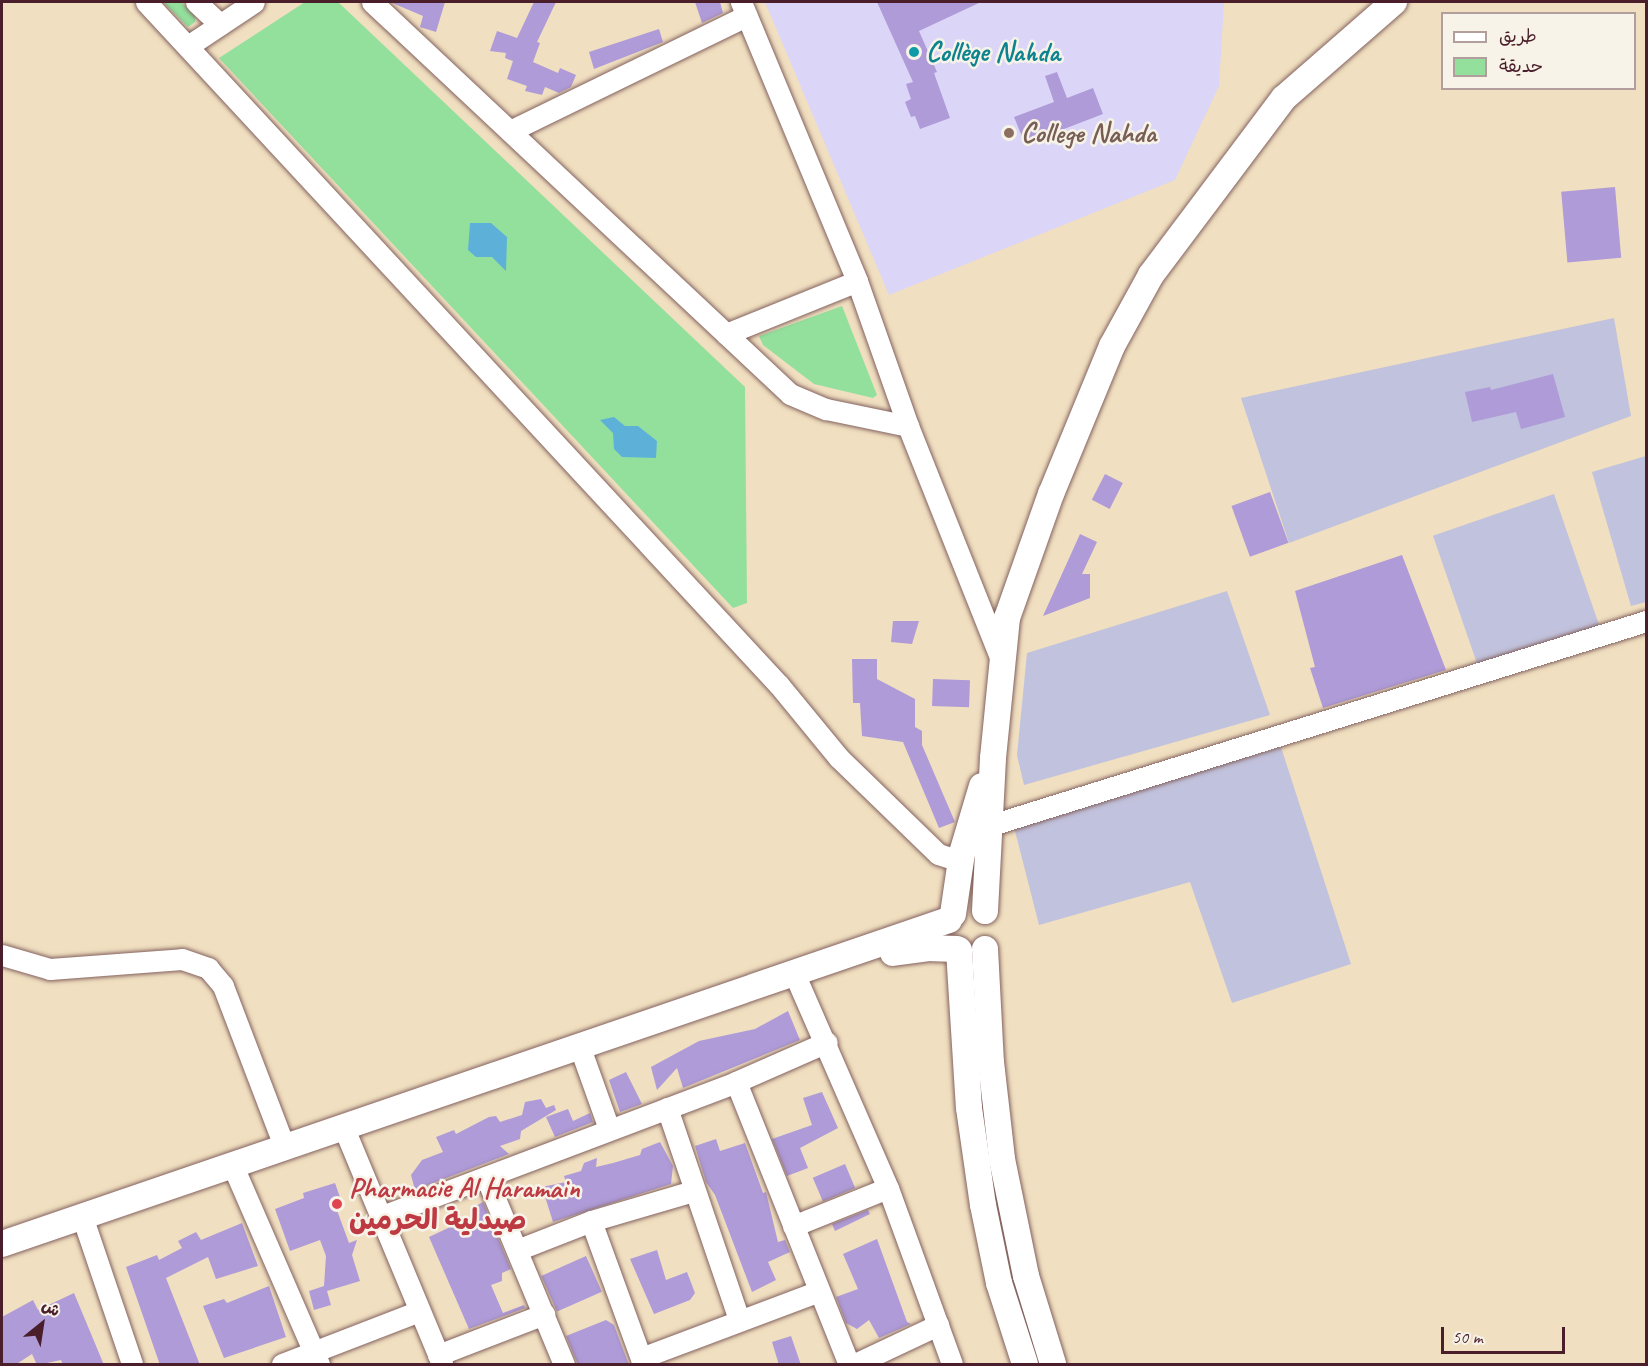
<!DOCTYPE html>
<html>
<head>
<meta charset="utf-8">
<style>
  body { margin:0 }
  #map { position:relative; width:1648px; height:1366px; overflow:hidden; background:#f0dfc0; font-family:Caveat,"Playpen Sans Arabic",sans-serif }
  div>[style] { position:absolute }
  .built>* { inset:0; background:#dbd6f7 }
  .industrial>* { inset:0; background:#c1c2dd; transform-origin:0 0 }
  .green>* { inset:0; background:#93e09d }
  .water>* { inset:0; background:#5db1d9 }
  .building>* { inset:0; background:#ae9bd8; transform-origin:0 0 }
  .roads { filter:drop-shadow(0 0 2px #84625f) drop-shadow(0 0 2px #84625f) }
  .minor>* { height:21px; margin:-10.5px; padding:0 10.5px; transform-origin:10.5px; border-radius:10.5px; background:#fff }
  .major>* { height:26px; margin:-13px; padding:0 13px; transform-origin:13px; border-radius:13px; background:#fff }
  .dots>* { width:16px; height:16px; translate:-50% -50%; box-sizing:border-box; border:3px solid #f7f3e8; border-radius:50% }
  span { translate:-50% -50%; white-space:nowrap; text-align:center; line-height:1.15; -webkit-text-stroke:5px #f7f3e8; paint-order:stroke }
  .culture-label { font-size:28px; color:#0d838f; font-weight:700 }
  .left { translate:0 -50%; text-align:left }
  .education-label { font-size:28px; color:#785e54; font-weight:700 }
  .health-label { font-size:28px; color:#be3a42; font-weight:700 }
  .frame { position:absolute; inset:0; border:3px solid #4a1f2b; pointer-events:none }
  .legend { position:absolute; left:1441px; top:12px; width:195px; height:78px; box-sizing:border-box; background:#f7f3e8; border:2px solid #b29e9c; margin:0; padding:8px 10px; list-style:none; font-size:18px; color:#4a1f2b }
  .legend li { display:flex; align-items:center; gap:12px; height:30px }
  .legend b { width:30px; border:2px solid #b29e9c }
  .north { position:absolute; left:12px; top:1294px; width:60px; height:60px; -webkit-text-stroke:4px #f7f3e8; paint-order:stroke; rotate:30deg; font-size:16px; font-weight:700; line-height:24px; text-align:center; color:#4a1f2b }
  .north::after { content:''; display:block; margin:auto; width:21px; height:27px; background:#4a1f2b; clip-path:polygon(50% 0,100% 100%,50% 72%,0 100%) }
  .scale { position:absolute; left:1441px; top:1327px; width:124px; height:27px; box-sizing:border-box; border:3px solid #4a1f2b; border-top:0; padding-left:8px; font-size:18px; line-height:21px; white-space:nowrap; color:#4a1f2b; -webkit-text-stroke:4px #f7f3e8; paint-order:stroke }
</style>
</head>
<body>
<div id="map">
  <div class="built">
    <i style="clip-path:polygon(765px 2px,1224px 2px,1219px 86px,1175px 180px,889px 295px)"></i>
  </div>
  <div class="industrial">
    <i style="clip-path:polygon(1614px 318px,1631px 416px,1289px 543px,1241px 398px)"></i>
    <i style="clip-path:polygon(1646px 456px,1646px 602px,1631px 606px,1592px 472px)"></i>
    <i style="left:1554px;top:494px;width:139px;height:128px;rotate:71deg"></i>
    <i style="clip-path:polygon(1227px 591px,1270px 715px,1024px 785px,1017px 755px,1027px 653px)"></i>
    <i style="clip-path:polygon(1281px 747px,1351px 964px,1232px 1003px,1190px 882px,1039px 925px,1014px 827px)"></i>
  </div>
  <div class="green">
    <i style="clip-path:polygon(163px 2px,181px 2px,195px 15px,195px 22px,188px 27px)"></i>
    <i style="clip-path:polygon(305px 2px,338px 2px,745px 387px,747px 603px,733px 608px,219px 58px)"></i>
    <i style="clip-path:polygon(842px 306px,877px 395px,873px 398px,814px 384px,763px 345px,759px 336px)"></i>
  </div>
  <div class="water">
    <i style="clip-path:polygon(470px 223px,491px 223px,507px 237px,506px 271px,492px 257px,476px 257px,468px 250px)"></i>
    <i style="clip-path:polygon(614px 417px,625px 426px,638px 426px,657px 441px,656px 458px,622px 457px,614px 449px,613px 433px,600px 420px)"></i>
  </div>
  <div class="building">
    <i style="clip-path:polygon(390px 2px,445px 2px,436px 32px,420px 27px,423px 16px)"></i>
    <i style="clip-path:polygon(534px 2px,556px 2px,537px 42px,540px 43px,533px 62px,558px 73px,560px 68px,576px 75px,571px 87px,559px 93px,545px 87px,542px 95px,525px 91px,527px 86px,507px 79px,513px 61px,505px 58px,506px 53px,490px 51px,497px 31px,517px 38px)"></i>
    <i style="clip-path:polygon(695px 2px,720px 2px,723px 13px,702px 23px)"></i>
    <i style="clip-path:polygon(877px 2px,981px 2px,919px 31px,937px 72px,934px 73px,950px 118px,920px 129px,915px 116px,911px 117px,905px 102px,911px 99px,906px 84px,913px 82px)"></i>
    <i style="clip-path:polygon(659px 29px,663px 42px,594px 69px,589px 52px)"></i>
    <i style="clip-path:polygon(1057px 72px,1067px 98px,1093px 88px,1103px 114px,1025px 144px,1014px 117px,1054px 102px,1045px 76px)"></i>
    <i style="left:1615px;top:187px;width:71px;height:54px;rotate:85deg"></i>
    <i style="clip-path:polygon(1553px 374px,1565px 417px,1521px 429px,1516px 412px,1472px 422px,1465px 392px,1490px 387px,1491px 390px)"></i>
    <i style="left:1105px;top:474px;width:20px;height:29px;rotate:27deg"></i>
    <i style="left:1270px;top:492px;width:54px;height:41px;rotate:70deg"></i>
    <i style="clip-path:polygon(1080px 534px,1097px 542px,1082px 574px,1090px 574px,1090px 598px,1043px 616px)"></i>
    <i style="clip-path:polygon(1402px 555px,1446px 670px,1323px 708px,1310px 668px,1315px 667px,1295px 591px)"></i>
    <i style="clip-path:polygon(893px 621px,919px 621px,912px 644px,891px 642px)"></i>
    <i style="clip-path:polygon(852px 659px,877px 659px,877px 679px,915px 699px,915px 727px,922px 731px,922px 745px,955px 822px,939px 828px,903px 742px,862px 736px,860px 703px,853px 703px)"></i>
    <i style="left:933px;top:679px;width:37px;height:27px;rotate:2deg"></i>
    <i style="clip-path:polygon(788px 1011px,800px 1040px,683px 1088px,677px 1068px,657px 1090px,651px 1067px,699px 1041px,755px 1029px)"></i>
    <i style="clip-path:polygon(626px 1072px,642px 1104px,620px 1112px,609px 1080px)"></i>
    <i style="clip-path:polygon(822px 1092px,838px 1128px,800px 1148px,808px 1168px,787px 1176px,772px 1139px,812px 1125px,803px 1098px)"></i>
    <i style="clip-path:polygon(541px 1099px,546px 1108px,554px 1105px,556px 1110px,521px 1131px,520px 1139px,500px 1146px,509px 1154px,415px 1190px,411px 1175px,422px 1160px,443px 1152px,436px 1137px,454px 1130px,456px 1134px,489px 1117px,496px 1116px,500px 1122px,522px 1115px,525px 1102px)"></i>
    <i style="clip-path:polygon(568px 1109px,573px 1121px,590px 1113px,593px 1122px,555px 1137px,546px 1117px)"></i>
    <i style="clip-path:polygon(716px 1139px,720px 1151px,745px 1143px,763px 1193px,766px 1192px,778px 1242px,785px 1240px,790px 1252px,768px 1262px,776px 1280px,752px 1292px,715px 1195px,706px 1182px,695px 1146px)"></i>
    <i style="clip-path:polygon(660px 1142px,673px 1166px,671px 1184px,553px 1222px,542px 1187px,566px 1182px,564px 1176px,581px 1171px,584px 1163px,597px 1158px,596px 1167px,613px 1163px,640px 1155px,642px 1149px)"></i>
    <i style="left:845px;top:1164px;width:26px;height:35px;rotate:67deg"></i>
    <i style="clip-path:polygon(335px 1183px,342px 1203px,335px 1205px,349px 1243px,357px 1240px,352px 1255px,360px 1281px,327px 1291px,331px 1305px,314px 1310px,309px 1291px,324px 1286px,326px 1256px,320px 1240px,290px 1251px,275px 1209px,304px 1198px,303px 1193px)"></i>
    <i style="clip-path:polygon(483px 1202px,511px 1269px,502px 1273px,502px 1281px,491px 1285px,503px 1313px,524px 1305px,525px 1308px,469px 1329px,429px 1237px,463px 1221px,474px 1222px,472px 1208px)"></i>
    <i style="clip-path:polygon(868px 1210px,870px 1214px,835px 1231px,832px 1224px)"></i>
    <i style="clip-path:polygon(242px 1223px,258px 1266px,216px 1279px,208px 1257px,166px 1278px,200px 1365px,160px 1365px,126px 1267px,157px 1255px,159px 1260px,182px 1248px,178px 1241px,196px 1232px,201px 1240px)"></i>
    <i style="clip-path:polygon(877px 1239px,907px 1322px,911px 1324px,879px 1338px,869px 1320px,857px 1329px,846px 1323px,836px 1297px,858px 1289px,843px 1254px)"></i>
    <i style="clip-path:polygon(657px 1250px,666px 1280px,687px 1272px,695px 1293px,690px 1300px,654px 1314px,630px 1259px)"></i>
    <i style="left:586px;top:1256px;width:39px;height:49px;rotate:66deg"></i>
    <i style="clip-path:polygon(269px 1286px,286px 1337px,224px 1358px,203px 1306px,224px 1299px,227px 1303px)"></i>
    <i style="clip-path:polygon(74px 1293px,104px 1365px,63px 1365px,61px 1360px,37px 1365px,32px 1354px,15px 1365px,2px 1365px,2px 1317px,33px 1300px,38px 1310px)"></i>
    <i style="clip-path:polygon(606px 1320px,614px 1325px,629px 1365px,578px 1365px,566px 1336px)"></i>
    <i style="clip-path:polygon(791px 1336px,801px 1365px,779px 1365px,772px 1342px)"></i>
  </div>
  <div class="roads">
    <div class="minor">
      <i style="left:146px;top:2px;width:931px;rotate:47.18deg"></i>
      <i style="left:779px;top:685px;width:94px;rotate:50.6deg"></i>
      <i style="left:839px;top:758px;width:138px;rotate:44.1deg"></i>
      <i style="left:938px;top:854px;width:23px;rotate:18deg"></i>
      <i style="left:196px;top:2px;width:33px;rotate:43deg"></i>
      <i style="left:372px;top:2px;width:573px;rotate:43.16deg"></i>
      <i style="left:790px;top:394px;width:39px;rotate:23deg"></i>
      <i style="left:826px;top:409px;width:84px;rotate:11.7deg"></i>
      <i style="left:741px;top:2px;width:302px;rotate:67.4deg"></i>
      <i style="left:857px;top:281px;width:154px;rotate:70.6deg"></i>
      <i style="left:908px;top:426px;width:252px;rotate:68.3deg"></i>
      <i style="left:188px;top:46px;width:79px;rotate:-33.7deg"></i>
      <i style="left:510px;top:131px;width:263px;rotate:-26deg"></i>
      <i style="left:726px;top:334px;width:141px;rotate:-22deg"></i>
      <i style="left:988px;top:826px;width:689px;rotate:-17.3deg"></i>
      <i style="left:2px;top:955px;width:50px;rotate:16.3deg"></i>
      <i style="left:50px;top:969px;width:132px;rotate:-4.3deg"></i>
      <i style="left:182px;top:959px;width:28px;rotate:19deg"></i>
      <i style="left:208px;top:968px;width:23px;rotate:50deg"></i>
      <i style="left:223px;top:986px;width:171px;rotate:69.1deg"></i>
      <i style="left:794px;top:973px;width:235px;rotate:66.4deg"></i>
      <i style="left:888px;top:1188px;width:187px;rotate:70deg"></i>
      <i style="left:579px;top:1045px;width:89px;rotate:70.3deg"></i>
      <i style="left:736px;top:1082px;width:304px;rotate:68.2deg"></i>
      <i style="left:667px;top:1108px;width:223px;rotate:71.2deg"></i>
      <i style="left:343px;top:1126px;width:258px;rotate:67.4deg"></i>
      <i style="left:232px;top:1164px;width:218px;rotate:66.5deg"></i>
      <i style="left:486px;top:1177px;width:203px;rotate:67.4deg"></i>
      <i style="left:82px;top:1216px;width:156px;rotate:71.3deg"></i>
      <i style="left:382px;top:1216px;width:379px;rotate:-20.7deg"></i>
      <i style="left:736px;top:1082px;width:99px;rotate:-23.7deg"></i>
      <i style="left:591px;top:1221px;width:152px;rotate:70deg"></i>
      <i style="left:793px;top:1226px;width:102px;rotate:-21.8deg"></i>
      <i style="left:517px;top:1250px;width:79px;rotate:-21.4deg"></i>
      <i style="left:591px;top:1221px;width:106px;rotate:-16.4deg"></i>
      <i style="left:438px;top:1355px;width:114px;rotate:-21.1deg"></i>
      <i style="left:641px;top:1358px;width:190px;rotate:-20.6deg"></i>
      <i style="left:282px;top:1364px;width:147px;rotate:-21.1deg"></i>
      <i style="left:855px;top:1364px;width:92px;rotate:-25.2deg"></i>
    </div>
    <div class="major">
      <i style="left:985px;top:911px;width:153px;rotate:-87deg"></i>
      <i style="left:993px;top:758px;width:141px;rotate:-84.3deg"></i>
      <i style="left:1007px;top:618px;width:132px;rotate:-70.5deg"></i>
      <i style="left:1051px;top:494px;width:160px;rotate:-67.6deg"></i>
      <i style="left:1112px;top:346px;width:81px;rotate:-61.2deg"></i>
      <i style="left:1151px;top:275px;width:221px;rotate:-53.1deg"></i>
      <i style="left:1284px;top:98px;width:146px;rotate:-41.1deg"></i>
      <i style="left:953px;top:914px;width:62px;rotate:-81.6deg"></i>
      <i style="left:962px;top:853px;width:70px;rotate:-73.4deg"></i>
      <i style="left:985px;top:949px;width:113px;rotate:87deg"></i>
      <i style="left:991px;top:1062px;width:98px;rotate:83.5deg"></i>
      <i style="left:1002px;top:1159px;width:119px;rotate:78.4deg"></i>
      <i style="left:1026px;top:1276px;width:92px;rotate:72.9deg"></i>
      <i style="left:959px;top:950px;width:158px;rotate:86.4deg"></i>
      <i style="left:969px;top:1108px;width:98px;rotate:81.8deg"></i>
      <i style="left:983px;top:1205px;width:80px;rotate:78.4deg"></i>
      <i style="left:999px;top:1283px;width:85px;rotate:72.2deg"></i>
      <i style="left:893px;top:953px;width:34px;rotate:-8deg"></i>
      <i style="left:927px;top:948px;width:30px;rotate:2deg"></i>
      <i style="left:2px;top:1244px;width:1001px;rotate:-18.89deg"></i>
    </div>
  </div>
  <div class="dots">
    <i style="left:914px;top:52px;background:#0f9aa8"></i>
    <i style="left:1009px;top:133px;background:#8d6e63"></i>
    <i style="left:337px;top:1204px;background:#e0444e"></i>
  </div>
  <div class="culture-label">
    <span class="left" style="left:926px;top:52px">Collège Nahda</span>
  </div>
  <div class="education-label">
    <span class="left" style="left:1021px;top:133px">College Nahda</span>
  </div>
  <div class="health-label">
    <span class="left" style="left:349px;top:1204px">Pharmacie Al Haramain<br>صيدلية الحرمين</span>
  </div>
  <div class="frame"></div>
  <ul class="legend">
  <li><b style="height:8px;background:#fff"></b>طريق</li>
  <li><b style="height:16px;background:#93e09d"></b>حديقة</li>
  </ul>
  <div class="north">ش</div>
  <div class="scale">50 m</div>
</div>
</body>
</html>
